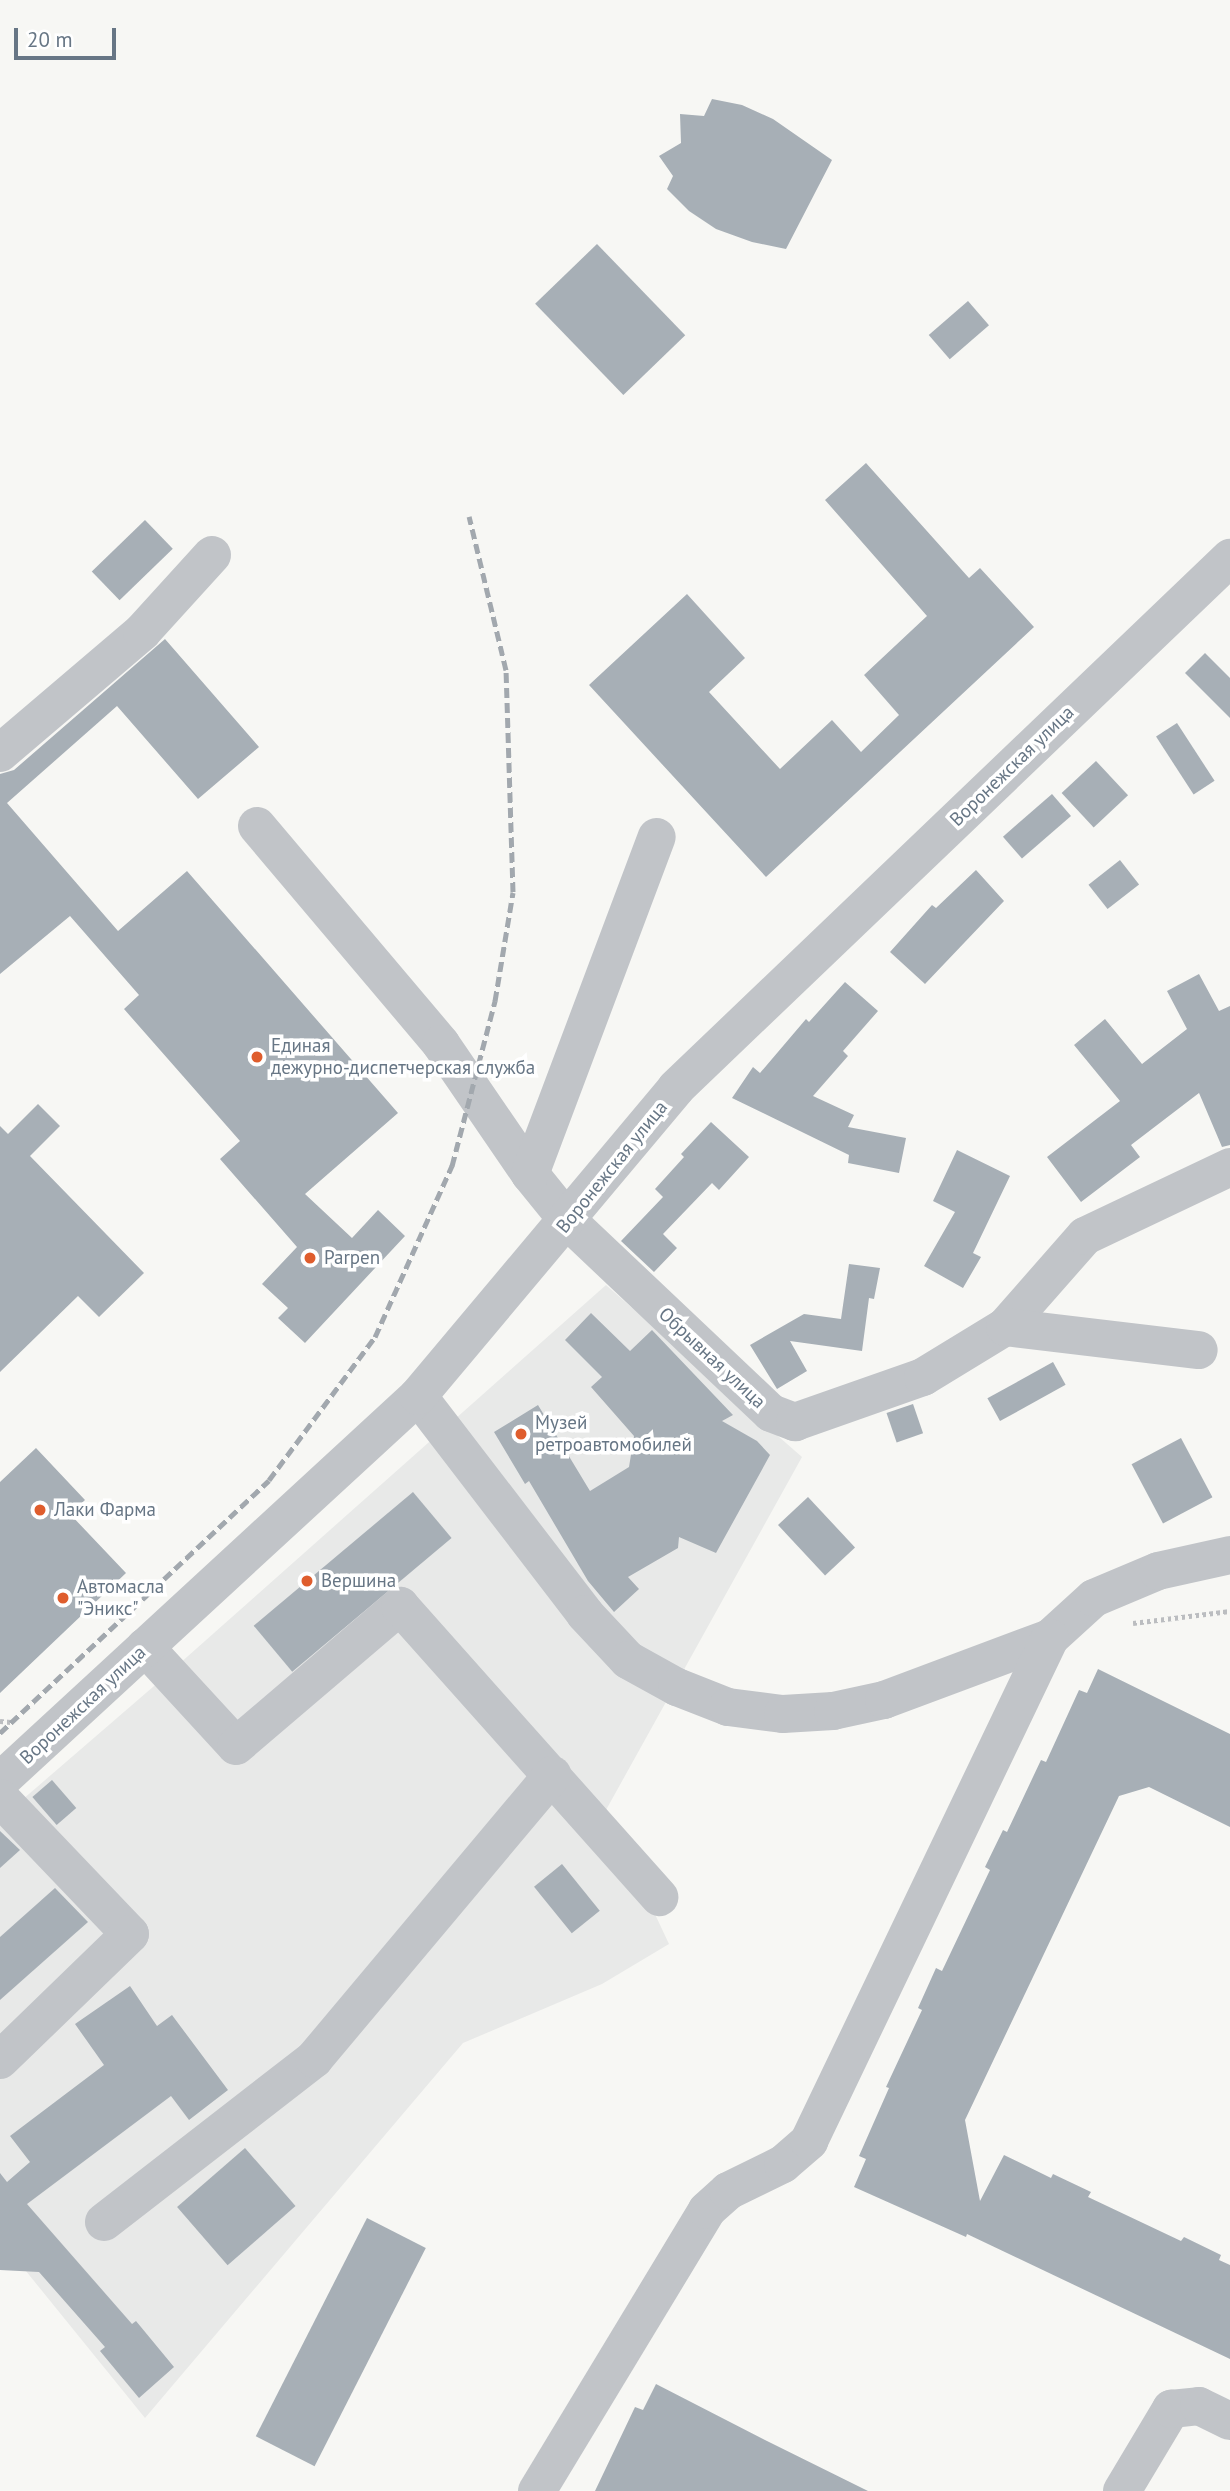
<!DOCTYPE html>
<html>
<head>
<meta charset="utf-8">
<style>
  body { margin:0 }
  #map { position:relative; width:1230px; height:2491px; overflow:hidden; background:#f7f7f4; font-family:"PT Sans",sans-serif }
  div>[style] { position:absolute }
  .built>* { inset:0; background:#e8e9e8 }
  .building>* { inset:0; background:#a7afb6; transform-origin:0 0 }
  .path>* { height:4.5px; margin-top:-2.25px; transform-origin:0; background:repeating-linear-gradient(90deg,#bbbdc0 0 3.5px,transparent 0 7px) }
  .minor>* { height:38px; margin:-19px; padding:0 19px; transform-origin:19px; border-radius:19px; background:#c1c4c8 }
  .rail>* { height:5px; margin-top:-2.5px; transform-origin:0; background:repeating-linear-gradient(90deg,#a2a8ae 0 10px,transparent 0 15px) }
  .dots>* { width:19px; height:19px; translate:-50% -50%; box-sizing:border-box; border:4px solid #fff; border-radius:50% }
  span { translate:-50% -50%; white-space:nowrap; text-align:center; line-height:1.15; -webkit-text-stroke:7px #fff; paint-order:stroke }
  .street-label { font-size:19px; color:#677685 }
  .poi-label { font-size:19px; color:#677685 }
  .left { translate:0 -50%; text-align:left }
  .scale { position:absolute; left:14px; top:28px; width:102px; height:32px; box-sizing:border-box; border:4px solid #677685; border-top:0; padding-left:9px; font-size:21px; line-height:24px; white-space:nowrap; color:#677685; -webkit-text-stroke:5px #fff; paint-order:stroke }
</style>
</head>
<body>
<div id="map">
  <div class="built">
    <i style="clip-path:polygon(606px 1285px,802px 1457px,606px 1810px,669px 1944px,602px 1984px,463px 2043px,145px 2418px,0 2239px,0 1819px,161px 1680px)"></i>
  </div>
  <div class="building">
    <i style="clip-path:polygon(712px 99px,742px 105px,773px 119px,832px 160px,786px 249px,752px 242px,716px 229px,689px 211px,667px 189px,673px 176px,659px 156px,681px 143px,680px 114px,704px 116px)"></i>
    <i style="left:597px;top:244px;width:127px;height:86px;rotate:46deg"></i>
    <i style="left:968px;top:301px;width:32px;height:52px;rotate:49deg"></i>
    <i style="clip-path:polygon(866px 463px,969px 578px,980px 568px,1034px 627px,766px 877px,589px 685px,687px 594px,745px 658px,709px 692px,780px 769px,832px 720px,861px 752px,899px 715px,864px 675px,927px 616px,825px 500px)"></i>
    <i style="left:145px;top:520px;width:40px;height:74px;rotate:46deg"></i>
    <i style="clip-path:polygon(165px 639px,259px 747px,198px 799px,117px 706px,7px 803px,118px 931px,187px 871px,398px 1113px,305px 1194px,352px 1238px,378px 1210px,405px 1236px,305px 1343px,278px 1318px,288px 1308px,262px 1284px,297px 1247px,220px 1159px,240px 1141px,124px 1009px,139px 995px,70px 916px,0 974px,0 774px,14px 770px)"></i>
    <i style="clip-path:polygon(1205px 653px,1230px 678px,1230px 718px,1185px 673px)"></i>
    <i style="left:1177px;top:723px;width:69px;height:25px;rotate:57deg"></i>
    <i style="left:1096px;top:761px;width:47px;height:47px;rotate:47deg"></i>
    <i style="left:1052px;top:794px;width:29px;height:65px;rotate:49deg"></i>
    <i style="left:1120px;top:860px;width:31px;height:40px;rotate:52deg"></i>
    <i style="clip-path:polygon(976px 870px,1004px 901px,925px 984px,890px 952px,932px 905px,936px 908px)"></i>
    <i style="clip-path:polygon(1199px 974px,1219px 1011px,1230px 1006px,1230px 1145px,1222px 1147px,1199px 1093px,1131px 1145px,1140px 1157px,1081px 1202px,1047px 1157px,1120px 1101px,1074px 1045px,1105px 1019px,1142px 1064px,1187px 1029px,1167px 991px)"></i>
    <i style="clip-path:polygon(845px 982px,878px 1011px,843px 1051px,848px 1056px,813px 1096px,854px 1115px,848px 1127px,906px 1138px,899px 1173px,848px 1163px,849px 1155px,732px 1098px,753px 1067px,760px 1073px,806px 1019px,809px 1022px)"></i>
    <i style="clip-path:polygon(38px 1104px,60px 1126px,30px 1156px,144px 1273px,99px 1317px,78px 1296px,0 1372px,0 1126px,8px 1134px)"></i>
    <i style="clip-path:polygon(711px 1122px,749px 1157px,719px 1190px,712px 1183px,663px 1234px,677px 1248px,654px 1272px,621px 1241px,663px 1197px,655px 1189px,684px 1157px,681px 1154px)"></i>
    <i style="clip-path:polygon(957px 1150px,1010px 1176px,973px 1253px,981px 1257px,963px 1288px,924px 1266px,955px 1212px,933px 1201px)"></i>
    <i style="clip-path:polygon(849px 1264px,880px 1268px,874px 1299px,869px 1298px,862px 1351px,790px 1341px,807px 1371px,777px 1389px,750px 1345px,804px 1314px,841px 1319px)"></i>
    <i style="clip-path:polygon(591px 1313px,630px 1351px,652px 1330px,733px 1415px,722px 1421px,757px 1441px,770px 1455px,716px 1553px,679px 1537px,678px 1548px,628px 1577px,639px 1589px,614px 1612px,588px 1581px,529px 1481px,525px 1484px,494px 1432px,538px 1405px,590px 1491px,629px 1467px,634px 1436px,591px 1387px,602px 1377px,565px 1340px)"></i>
    <i style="left:1053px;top:1362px;width:26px;height:75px;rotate:61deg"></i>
    <i style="left:913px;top:1404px;width:31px;height:28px;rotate:71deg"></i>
    <i style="left:1181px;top:1438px;width:67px;height:56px;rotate:62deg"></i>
    <i style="clip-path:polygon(36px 1448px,85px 1500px,70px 1514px,126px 1573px,0 1693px,0 1482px)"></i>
    <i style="left:413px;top:1492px;width:60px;height:208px;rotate:50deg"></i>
    <i style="left:808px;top:1497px;width:69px;height:41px;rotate:47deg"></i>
    <i style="clip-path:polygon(1098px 1669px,1230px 1734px,1230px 1827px,1149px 1787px,1119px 1796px,965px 2120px,980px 2201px,1004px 2155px,1051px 2178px,1053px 2174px,1091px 2192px,1088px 2197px,1181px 2241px,1184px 2237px,1221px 2255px,1219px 2260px,1230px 2265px,1230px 2359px,967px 2234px,966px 2237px,854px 2187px,866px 2159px,859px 2156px,889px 2088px,886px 2087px,922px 2010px,918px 2008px,936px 1968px,942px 1971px,990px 1870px,985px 1867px,1003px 1830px,1007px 1832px,1041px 1760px,1046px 1762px,1079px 1690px,1087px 1693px)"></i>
    <i style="left:52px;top:1780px;width:37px;height:26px;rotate:49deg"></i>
    <i style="clip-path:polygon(0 1831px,20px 1850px,0 1868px)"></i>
    <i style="left:562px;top:1864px;width:60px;height:36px;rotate:51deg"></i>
    <i style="clip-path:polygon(55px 1888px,88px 1922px,0 2000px,0 1937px)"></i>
    <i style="clip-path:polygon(130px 1986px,157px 2026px,172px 2015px,228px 2090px,189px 2120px,171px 2096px,27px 2204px,132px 2324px,136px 2321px,174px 2367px,139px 2398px,100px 2351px,105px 2347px,39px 2272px,0 2270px,0 2173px,7px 2182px,30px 2162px,10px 2136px,104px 2065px,75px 2024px)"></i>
    <i style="left:245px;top:2148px;width:77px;height:90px;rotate:49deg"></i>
    <i style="left:367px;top:2218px;width:66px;height:245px;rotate:27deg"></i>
    <i style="clip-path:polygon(656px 2384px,767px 2441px,868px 2491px,595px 2491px,635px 2407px,643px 2410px)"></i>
  </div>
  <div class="path">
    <i style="left:1133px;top:1623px;width:98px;rotate:-7.1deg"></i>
    <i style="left:0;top:1721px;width:11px;rotate:5deg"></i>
  </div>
  <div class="minor">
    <i style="left:0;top:753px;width:187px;rotate:-40.4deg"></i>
    <i style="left:142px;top:632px;width:104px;rotate:-47.7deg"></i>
    <i style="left:257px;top:826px;width:285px;rotate:49.8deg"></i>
    <i style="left:441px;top:1044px;width:158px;rotate:55.6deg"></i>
    <i style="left:530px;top:1174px;width:60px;rotate:51deg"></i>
    <i style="left:568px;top:1221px;width:279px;rotate:43.4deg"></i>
    <i style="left:771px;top:1413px;width:26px;rotate:21deg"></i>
    <i style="left:795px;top:1422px;width:136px;rotate:-19.4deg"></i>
    <i style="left:923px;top:1377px;width:96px;rotate:-31.4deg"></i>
    <i style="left:1005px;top:1327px;width:121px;rotate:-48.7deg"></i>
    <i style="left:1085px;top:1236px;width:161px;rotate:-25.4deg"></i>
    <i style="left:530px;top:1174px;width:360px;rotate:-69.4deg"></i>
    <i style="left:1005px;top:1327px;width:195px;rotate:6.8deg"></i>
    <i style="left:418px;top:1396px;width:275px;rotate:52.5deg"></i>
    <i style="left:585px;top:1614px;width:63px;rotate:46.9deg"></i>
    <i style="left:628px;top:1660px;width:56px;rotate:28.9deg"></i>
    <i style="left:677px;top:1687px;width:55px;rotate:21.4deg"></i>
    <i style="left:728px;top:1707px;width:55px;rotate:7.3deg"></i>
    <i style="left:783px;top:1714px;width:50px;rotate:-3.4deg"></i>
    <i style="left:833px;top:1711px;width:52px;rotate:-12.2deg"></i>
    <i style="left:884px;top:1700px;width:177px;rotate:-20.5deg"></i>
    <i style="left:1050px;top:1638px;width:59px;rotate:-42.3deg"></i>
    <i style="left:1094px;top:1598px;width:69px;rotate:-22.9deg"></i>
    <i style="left:1158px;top:1571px;width:74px;rotate:-12.5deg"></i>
    <i style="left:145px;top:1647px;width:134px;rotate:47.4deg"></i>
    <i style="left:236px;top:1746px;width:216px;rotate:-40.5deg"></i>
    <i style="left:400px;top:1606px;width:390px;rotate:48.3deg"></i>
    <i style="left:0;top:1781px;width:568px;rotate:-42.65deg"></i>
    <i style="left:418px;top:1396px;width:402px;rotate:-50deg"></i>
    <i style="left:676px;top:1088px;width:767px;rotate:-43.73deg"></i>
    <i style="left:0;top:1798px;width:188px;rotate:46.3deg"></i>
    <i style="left:130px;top:1934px;width:181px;rotate:135.9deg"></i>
    <i style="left:104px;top:2222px;width:266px;rotate:-37.8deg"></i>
    <i style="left:314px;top:2059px;width:371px;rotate:-50deg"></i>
    <i style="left:537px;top:2491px;width:328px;rotate:-58.8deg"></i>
    <i style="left:707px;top:2210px;width:28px;rotate:-42deg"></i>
    <i style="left:728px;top:2191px;width:61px;rotate:-26.1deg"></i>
    <i style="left:783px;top:2164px;width:35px;rotate:-41deg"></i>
    <i style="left:809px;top:2141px;width:558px;rotate:-64.4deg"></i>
    <i style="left:1122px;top:2491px;width:96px;rotate:-59.1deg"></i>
    <i style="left:1171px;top:2409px;width:28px;rotate:-6deg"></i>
    <i style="left:1199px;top:2406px;width:34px;rotate:26deg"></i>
  </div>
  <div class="rail">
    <i style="left:0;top:1733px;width:369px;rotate:-43.2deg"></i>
    <i style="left:269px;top:1480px;width:178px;rotate:-53.5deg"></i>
    <i style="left:375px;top:1337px;width:188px;rotate:-65.8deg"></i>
    <i style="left:452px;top:1166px;width:171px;rotate:-75.4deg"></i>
    <i style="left:495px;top:1001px;width:110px;rotate:-80.6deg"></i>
    <i style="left:513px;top:892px;width:222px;rotate:-91.8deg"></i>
    <i style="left:506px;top:670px;width:158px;rotate:-103.5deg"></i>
  </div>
  <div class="dots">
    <i style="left:257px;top:1057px;background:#df5d2d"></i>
    <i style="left:310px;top:1258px;background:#df5d2d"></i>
    <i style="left:521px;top:1434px;background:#df5d2d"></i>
    <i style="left:40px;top:1510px;background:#df5d2d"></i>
    <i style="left:307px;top:1581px;background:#df5d2d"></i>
    <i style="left:63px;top:1598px;background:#df5d2d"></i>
  </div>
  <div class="street-label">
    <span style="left:1012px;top:766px;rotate:-44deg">Воронежская улица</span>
    <span style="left:612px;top:1167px;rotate:-51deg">Воронежская улица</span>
    <span style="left:712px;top:1358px;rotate:43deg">Обрывная улица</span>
    <span style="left:83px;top:1705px;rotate:-43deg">Воронежская улица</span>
  </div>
  <div class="poi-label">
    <span class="left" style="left:271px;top:1057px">Единая<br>дежурно-диспетчерская служба</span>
    <span class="left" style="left:324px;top:1258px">Parpen</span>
    <span class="left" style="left:535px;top:1434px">Музей<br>ретроавтомобилей</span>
    <span class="left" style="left:54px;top:1510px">Лаки Фарма</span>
    <span class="left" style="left:321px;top:1581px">Вершина</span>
    <span class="left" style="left:77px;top:1598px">Автомасла<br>"Эникс"</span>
  </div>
  <div class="scale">20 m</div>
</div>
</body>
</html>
